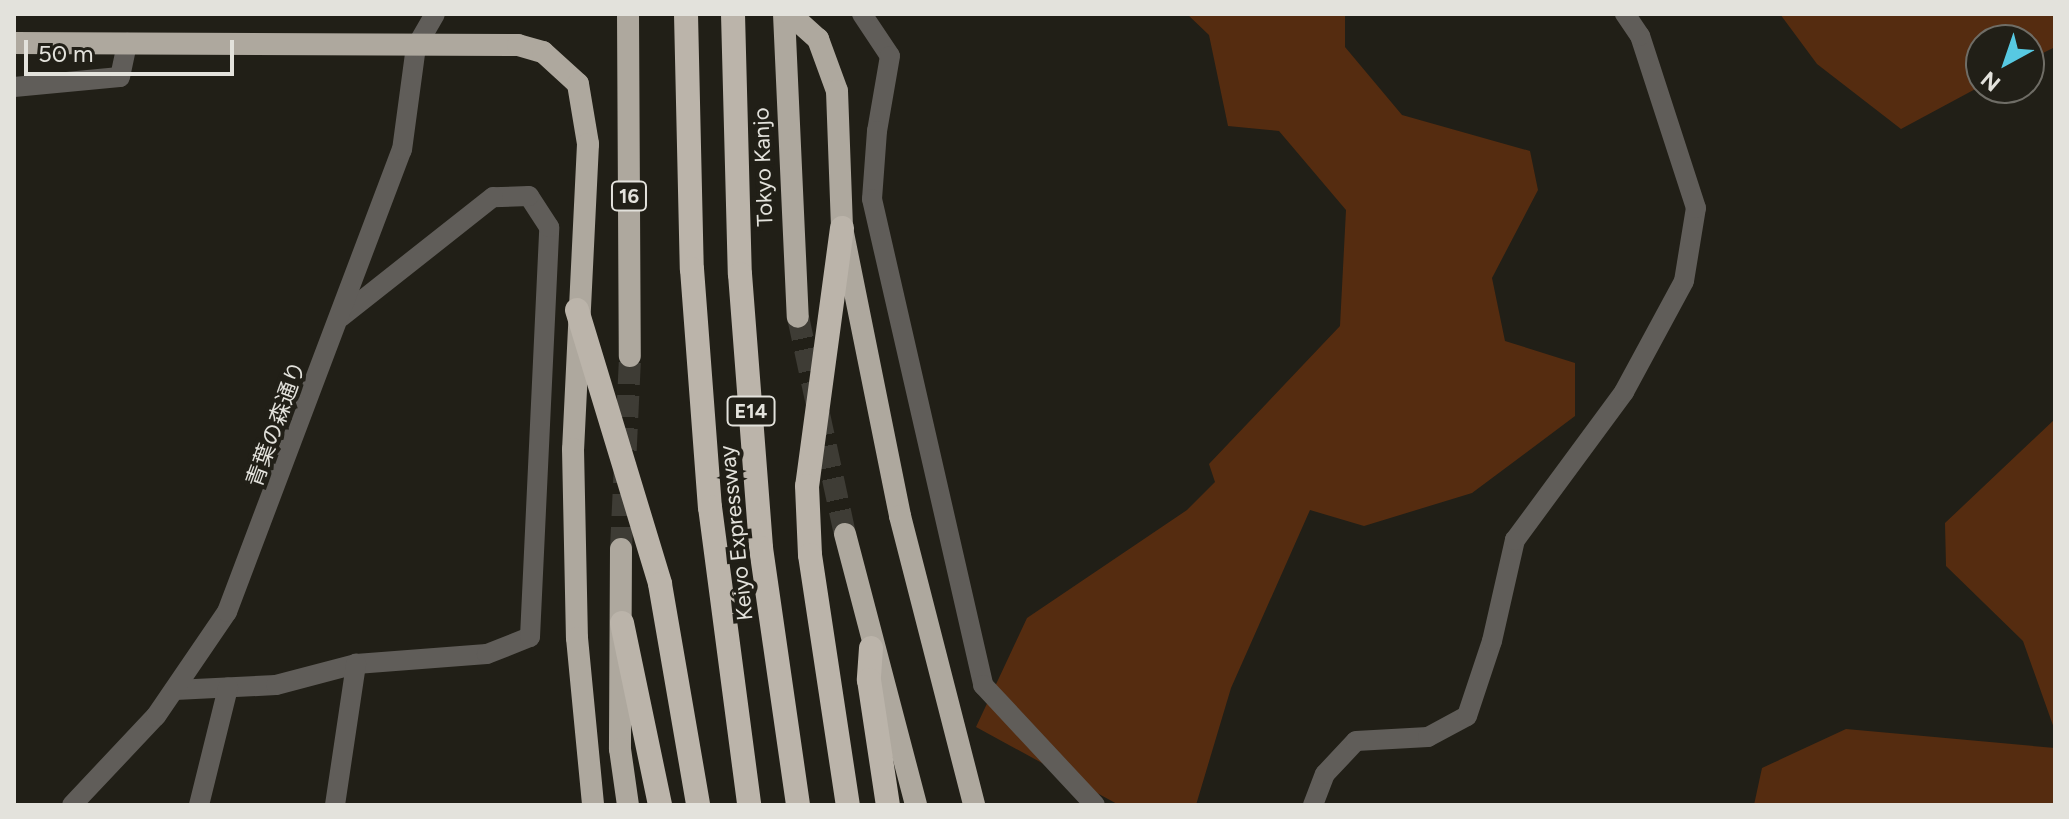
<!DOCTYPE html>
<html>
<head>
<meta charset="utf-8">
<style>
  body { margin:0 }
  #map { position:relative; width:2069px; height:819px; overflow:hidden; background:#211f17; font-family:Figtree,"Noto Sans JP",sans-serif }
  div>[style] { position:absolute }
  .green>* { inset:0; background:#552c10 }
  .trunk-tunnel>* { height:22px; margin-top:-11px; transform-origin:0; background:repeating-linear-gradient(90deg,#3e3c35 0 22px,transparent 0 33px) }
  .minor>* { height:20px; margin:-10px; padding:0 10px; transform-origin:10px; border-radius:10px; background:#605d59 }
  .tertiary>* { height:20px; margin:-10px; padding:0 10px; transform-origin:10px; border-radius:10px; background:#605d59 }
  .trunk>* { height:22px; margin:-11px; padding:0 11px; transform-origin:11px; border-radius:11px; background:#aea89e }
  .motorway>* { height:24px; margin:-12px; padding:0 12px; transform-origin:12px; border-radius:12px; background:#bbb4aa }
  span { translate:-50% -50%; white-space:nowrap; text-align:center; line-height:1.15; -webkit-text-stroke:8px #211f17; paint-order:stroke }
  .shield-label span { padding:2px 6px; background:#211f17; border:2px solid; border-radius:6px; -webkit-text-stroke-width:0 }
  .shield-label { font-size:20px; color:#e3e2dc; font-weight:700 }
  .street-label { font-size:22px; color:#e3e2dc }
  .frame { position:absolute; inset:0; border:16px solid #e3e2dc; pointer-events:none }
  .north { position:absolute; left:1965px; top:24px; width:80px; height:80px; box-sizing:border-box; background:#211f17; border:2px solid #6f6d66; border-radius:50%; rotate:220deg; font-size:22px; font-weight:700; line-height:32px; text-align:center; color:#e3e2dc }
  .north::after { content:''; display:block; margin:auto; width:28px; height:36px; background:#57c9e2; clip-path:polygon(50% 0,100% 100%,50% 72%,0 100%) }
  .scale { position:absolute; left:24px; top:40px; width:210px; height:36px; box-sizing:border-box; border:4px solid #e3e2dc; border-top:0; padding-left:10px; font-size:24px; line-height:28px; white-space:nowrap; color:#e3e2dc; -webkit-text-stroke:6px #211f17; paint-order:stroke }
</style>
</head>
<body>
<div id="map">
  <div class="green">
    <i style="clip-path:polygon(1187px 14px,1345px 14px,1345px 47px,1402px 115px,1530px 151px,1538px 190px,1492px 278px,1505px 341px,1575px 363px,1575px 416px,1472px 493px,1364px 526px,1310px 510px,1231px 688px,1196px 805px,1119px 805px,976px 727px,1027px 618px,1187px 510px,1215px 482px,1209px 464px,1340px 326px,1346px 210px,1279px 131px,1228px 126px,1209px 35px)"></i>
    <i style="clip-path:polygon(1780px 14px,2055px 14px,2055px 47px,2029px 60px,2029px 40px,1981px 40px,1981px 86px,1901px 129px,1817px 64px)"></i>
    <i style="clip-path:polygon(2055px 419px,2055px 731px,2023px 641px,1946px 566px,1945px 523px)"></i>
    <i style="clip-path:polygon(1846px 729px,2055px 748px,2055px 805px,1754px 805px,1762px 768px)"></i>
  </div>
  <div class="trunk-tunnel">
    <i style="left:798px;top:317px;width:222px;rotate:77.8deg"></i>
    <i style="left:621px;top:549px;width:193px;rotate:-87.3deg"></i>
  </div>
  <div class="minor">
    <i style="left:862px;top:14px;width:50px;rotate:56.3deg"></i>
    <i style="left:890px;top:56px;width:76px;rotate:99.8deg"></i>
    <i style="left:877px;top:131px;width:68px;rotate:94.2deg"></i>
    <i style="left:872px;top:199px;width:499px;rotate:77.1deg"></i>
    <i style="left:983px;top:685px;width:164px;rotate:47deg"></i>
    <i style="left:14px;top:87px;width:106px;rotate:-5.4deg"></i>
    <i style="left:120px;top:77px;width:35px;rotate:-78deg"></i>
    <i style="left:175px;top:690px;width:101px;rotate:-2.8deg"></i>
    <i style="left:276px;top:685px;width:83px;rotate:-14.7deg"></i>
    <i style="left:356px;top:664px;width:131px;rotate:-4.4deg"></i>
    <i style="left:487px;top:654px;width:46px;rotate:-21.6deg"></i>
    <i style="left:530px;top:637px;width:410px;rotate:-87.3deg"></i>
    <i style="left:549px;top:227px;width:37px;rotate:-123deg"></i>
    <i style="left:529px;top:196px;width:36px;rotate:178deg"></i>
    <i style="left:493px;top:197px;width:194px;rotate:141.7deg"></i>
    <i style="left:199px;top:805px;width:121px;rotate:-76.1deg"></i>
    <i style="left:335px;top:805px;width:143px;rotate:-81.5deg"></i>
    <i style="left:1313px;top:805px;width:33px;rotate:-69deg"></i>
    <i style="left:1325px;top:774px;width:45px;rotate:-46.8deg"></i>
    <i style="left:1356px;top:741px;width:72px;rotate:-3.2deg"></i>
    <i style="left:1428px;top:737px;width:44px;rotate:-28.3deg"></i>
    <i style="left:1467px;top:716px;width:79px;rotate:-71.6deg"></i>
    <i style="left:1492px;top:641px;width:104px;rotate:-77.2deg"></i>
    <i style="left:1515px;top:540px;width:184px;rotate:-53.6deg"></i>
    <i style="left:1624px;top:392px;width:126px;rotate:-61.6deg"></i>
    <i style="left:1684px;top:281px;width:74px;rotate:-80.7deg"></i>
    <i style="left:1696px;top:208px;width:181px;rotate:-108deg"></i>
    <i style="left:1640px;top:36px;width:27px;rotate:-124deg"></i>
  </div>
  <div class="tertiary">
    <i style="left:72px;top:805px;width:122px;rotate:-46.7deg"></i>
    <i style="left:156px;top:716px;width:126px;rotate:-55.7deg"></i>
    <i style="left:227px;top:612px;width:494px;rotate:-69.3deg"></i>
    <i style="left:402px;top:150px;width:104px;rotate:-82.3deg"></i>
    <i style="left:416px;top:47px;width:38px;rotate:-60deg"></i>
  </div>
  <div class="trunk">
    <i style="left:628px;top:14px;width:342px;rotate:89.7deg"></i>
    <i style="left:784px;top:14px;width:303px;rotate:87.4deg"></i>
    <i style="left:790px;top:14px;width:38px;rotate:42deg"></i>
    <i style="left:818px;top:39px;width:55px;rotate:69.9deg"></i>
    <i style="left:837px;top:91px;width:137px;rotate:87.9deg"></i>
    <i style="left:842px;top:228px;width:294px;rotate:78.6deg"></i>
    <i style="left:900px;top:516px;width:298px;rotate:75.6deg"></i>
    <i style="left:14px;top:43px;width:504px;rotate:0.23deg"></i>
    <i style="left:518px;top:45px;width:26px;rotate:16deg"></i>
    <i style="left:543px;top:52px;width:47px;rotate:42.4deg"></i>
    <i style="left:578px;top:84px;width:61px;rotate:80.5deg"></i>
    <i style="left:588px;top:144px;width:305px;rotate:92.8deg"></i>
    <i style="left:573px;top:449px;width:189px;rotate:88.8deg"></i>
    <i style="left:577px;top:638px;width:168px;rotate:84.5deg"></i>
    <i style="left:845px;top:534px;width:280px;rotate:75.3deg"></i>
    <i style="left:621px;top:549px;width:200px;rotate:90.3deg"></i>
    <i style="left:620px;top:749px;width:57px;rotate:81.9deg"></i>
  </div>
  <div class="motorway">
    <i style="left:686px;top:14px;width:255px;rotate:88.7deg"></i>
    <i style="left:692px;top:269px;width:239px;rotate:85.7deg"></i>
    <i style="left:710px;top:507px;width:301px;rotate:82.5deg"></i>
    <i style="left:733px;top:14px;width:260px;rotate:88.5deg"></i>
    <i style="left:740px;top:274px;width:275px;rotate:85.6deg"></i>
    <i style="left:761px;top:548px;width:260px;rotate:81.8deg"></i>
    <i style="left:842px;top:228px;width:260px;rotate:97.7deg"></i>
    <i style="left:807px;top:486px;width:69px;rotate:87.5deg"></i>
    <i style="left:810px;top:555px;width:253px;rotate:81.4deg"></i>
    <i style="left:577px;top:310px;width:286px;rotate:73.1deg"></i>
    <i style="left:660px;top:584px;width:224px;rotate:80.2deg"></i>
    <i style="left:622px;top:623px;width:186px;rotate:78.2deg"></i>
    <i style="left:871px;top:648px;width:32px;rotate:94deg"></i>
    <i style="left:869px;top:680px;width:126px;rotate:81.4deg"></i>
  </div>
  <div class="shield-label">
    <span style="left:629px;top:196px">16</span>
    <span style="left:751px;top:411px">E14</span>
  </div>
  <div class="street-label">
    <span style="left:763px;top:167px;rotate:-92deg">Tokyo Kanjo</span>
    <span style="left:276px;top:424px;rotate:-70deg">青葉の森通り</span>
    <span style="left:736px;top:533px;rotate:-96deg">Keiyo Expressway</span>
  </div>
  <div class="frame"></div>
  <div class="north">N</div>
  <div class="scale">50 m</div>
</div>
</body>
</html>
